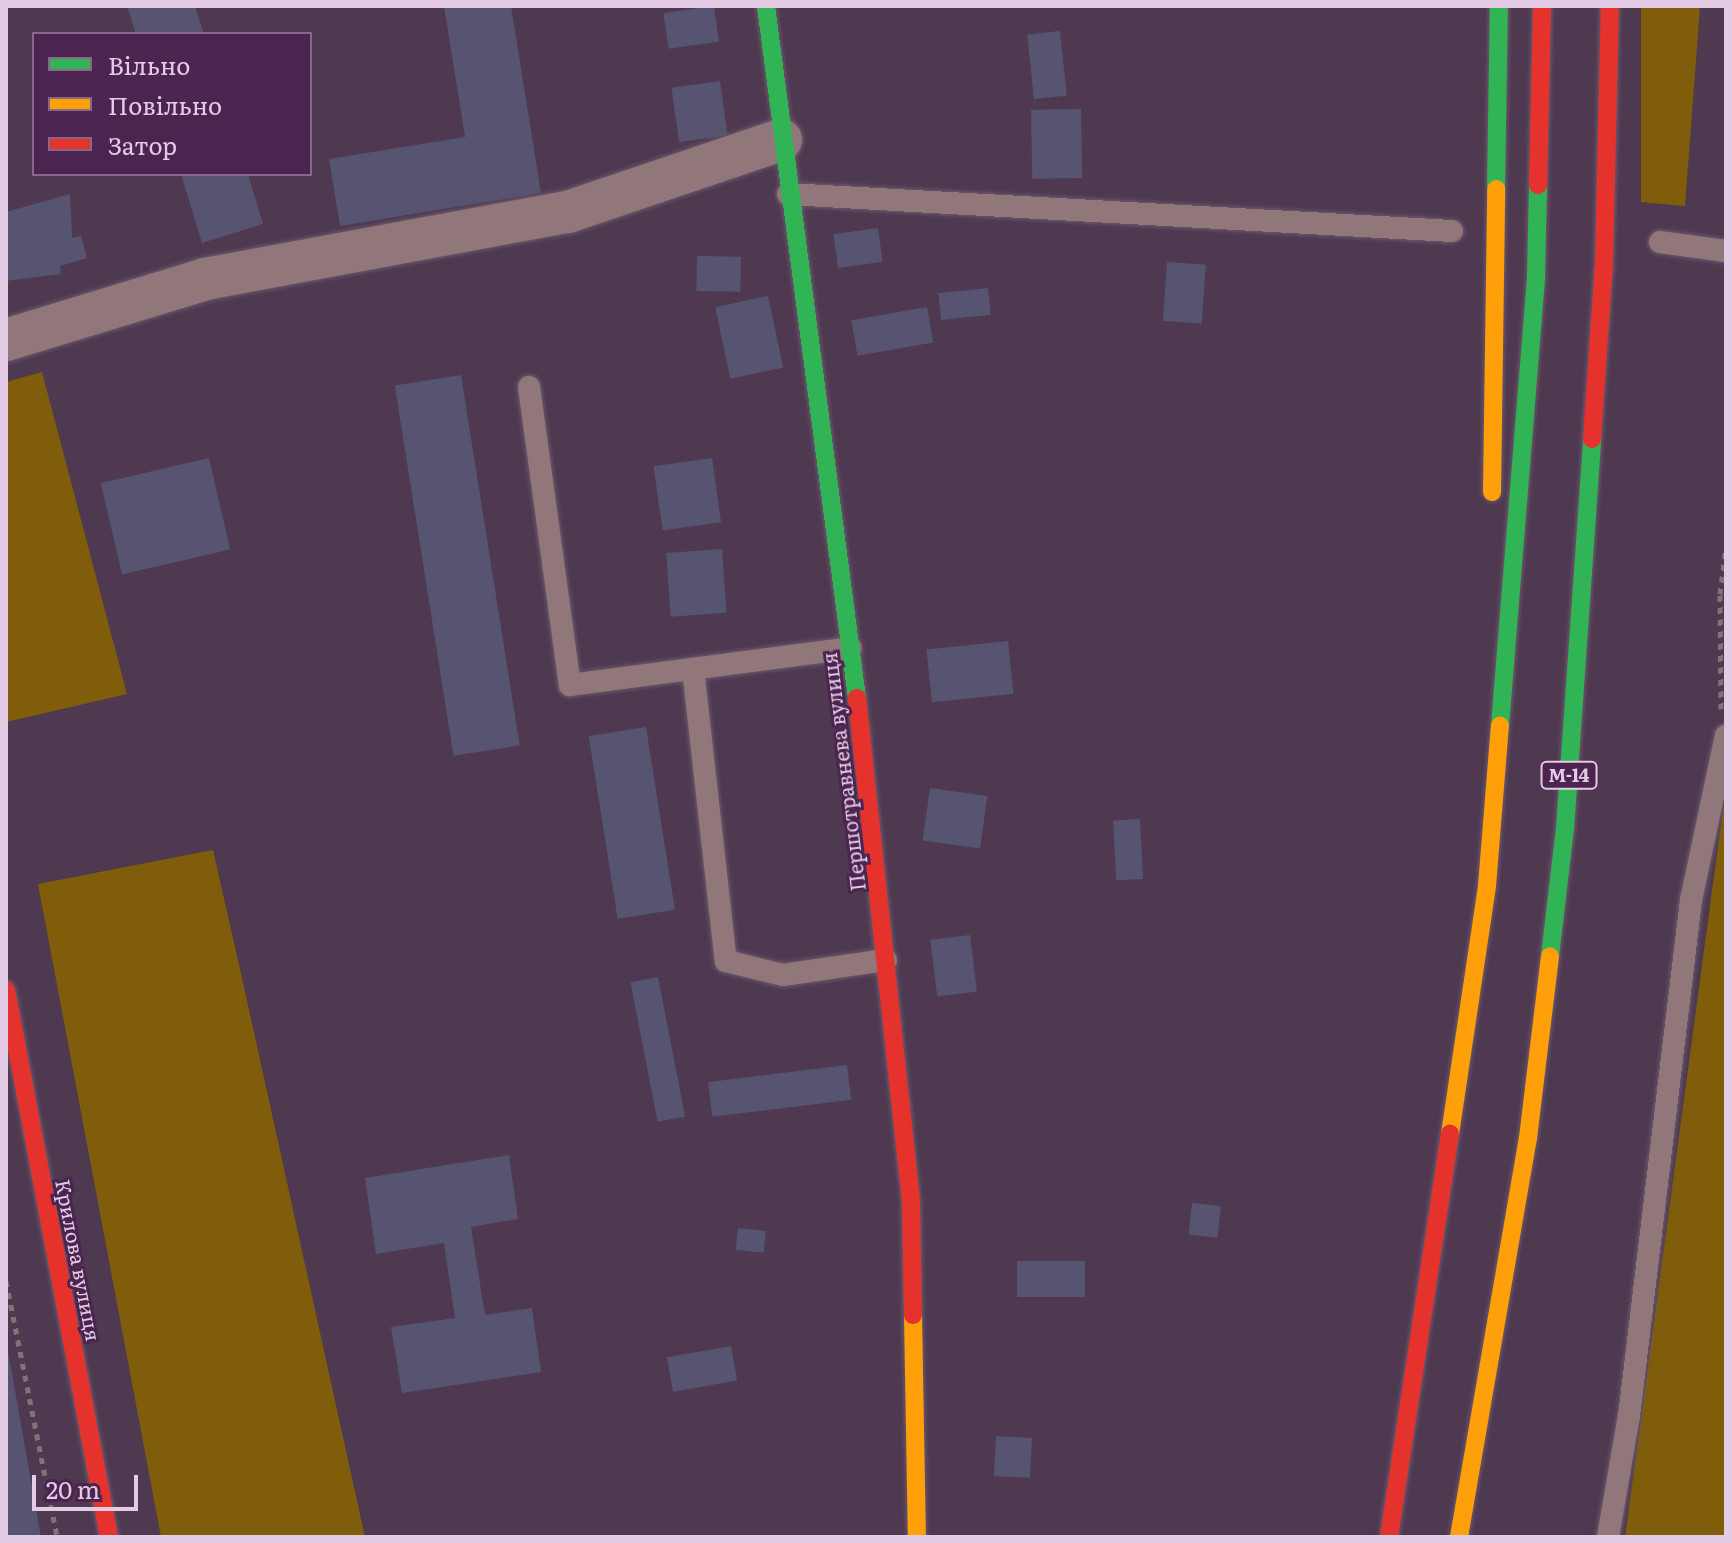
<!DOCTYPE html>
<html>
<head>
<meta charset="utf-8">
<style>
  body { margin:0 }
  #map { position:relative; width:1732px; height:1543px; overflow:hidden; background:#4e3950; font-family:Literata,serif }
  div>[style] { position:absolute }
  .green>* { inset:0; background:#7f5d0b }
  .building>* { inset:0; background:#565471; transform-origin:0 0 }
  .path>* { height:5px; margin-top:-2.5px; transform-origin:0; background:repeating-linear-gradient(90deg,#85707a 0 6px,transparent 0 12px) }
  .roads { filter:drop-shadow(0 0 2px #6a586c) drop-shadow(0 0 2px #6a586c) }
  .lane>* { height:22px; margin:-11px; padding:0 11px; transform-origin:11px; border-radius:11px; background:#91777a }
  .street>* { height:42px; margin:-21px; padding:0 21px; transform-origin:21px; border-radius:21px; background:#91777a }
  .fast>* { height:18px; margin:-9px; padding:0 9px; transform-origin:9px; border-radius:9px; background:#30b455 }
  .slow>* { height:18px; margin:-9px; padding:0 9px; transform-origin:9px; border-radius:9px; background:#ff9f0a }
  .jam>* { height:18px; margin:-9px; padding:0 9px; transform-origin:9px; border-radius:9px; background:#e5322d }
  span { translate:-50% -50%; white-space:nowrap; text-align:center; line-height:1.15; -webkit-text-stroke:6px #4b244f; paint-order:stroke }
  .shield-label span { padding:2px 6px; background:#4b244f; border:2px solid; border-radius:6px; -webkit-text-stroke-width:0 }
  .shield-label { font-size:18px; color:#e4cce6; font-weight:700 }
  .street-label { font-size:20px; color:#e4cce6 }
  .frame { position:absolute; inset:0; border:8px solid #e4cce6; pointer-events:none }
  .legend { position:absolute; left:32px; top:32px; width:280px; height:144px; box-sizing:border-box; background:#4b244f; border:2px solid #88678b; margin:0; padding:10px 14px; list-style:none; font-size:24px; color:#e4cce6 }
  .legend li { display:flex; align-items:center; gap:16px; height:40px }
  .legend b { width:40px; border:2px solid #88678b }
  .scale { position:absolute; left:32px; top:1475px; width:106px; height:36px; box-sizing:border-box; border:4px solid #e4cce6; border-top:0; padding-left:10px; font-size:24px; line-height:28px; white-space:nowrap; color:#e4cce6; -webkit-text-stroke:6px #4b244f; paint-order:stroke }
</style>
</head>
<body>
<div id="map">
  <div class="green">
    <i style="clip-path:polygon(1641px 6px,1700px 6px,1685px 206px,1641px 202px)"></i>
    <i style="clip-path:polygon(42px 372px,127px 694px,6px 722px,6px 382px)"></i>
    <i style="clip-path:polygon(1726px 787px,1726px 1537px,1625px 1537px)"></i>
    <i style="clip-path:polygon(213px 850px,240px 969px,365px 1537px,161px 1537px,38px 884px)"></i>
  </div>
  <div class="building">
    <i style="clip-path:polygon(127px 6px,195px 6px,204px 34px,136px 34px)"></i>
    <i style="clip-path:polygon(444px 6px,511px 6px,541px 193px,340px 226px,329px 159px,465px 137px)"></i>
    <i style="left:714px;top:6px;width:36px;height:51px;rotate:82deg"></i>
    <i style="left:1060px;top:31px;width:65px;height:33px;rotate:84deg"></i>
    <i style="left:720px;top:81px;width:55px;height:49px;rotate:82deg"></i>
    <i style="left:1081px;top:109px;width:69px;height:50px;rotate:89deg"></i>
    <i style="clip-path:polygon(181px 174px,248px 174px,263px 224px,202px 243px)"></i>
    <i style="clip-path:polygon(70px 194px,72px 238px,81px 236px,87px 258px,60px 266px,61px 274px,6px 281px,6px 212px)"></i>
    <i style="left:878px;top:228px;width:34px;height:45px;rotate:82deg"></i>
    <i style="left:697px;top:256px;width:44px;height:35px;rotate:1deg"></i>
    <i style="left:1167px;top:262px;width:39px;height:59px;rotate:4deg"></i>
    <i style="left:988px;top:288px;width:27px;height:50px;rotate:84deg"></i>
    <i style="left:768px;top:296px;width:73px;height:54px;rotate:78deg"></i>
    <i style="left:927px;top:307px;width:36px;height:77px;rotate:80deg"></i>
    <i style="left:461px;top:375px;width:375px;height:67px;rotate:81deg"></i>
    <i style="left:209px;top:458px;width:94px;height:111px;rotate:77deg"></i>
    <i style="left:712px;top:458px;width:65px;height:59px;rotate:82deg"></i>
    <i style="left:722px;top:549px;width:64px;height:56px;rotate:86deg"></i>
    <i style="left:1008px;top:641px;width:53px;height:82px;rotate:84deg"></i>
    <i style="left:646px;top:727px;width:185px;height:58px;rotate:81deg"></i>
    <i style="left:930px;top:788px;width:58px;height:53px;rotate:8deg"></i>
    <i style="left:1140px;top:819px;width:60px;height:27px;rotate:87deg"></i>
    <i style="left:970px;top:935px;width:57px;height:40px;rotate:83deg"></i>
    <i style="left:658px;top:977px;width:142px;height:28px;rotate:79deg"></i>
    <i style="left:847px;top:1065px;width:35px;height:140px;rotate:83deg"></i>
    <i style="clip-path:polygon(509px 1155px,518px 1219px,471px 1227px,485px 1315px,532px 1308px,541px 1372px,402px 1393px,391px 1327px,455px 1318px,444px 1243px,376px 1254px,365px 1178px)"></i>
    <i style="left:1192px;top:1203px;width:29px;height:32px;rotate:6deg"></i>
    <i style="left:738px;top:1228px;width:28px;height:22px;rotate:6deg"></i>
    <i style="left:1017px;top:1261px;width:68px;height:36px"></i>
    <i style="left:731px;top:1346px;width:35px;height:65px;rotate:80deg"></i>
    <i style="clip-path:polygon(6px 1351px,8px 1351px,41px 1537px,6px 1537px)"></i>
    <i style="left:996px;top:1436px;width:36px;height:40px;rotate:3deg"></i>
  </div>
  <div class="path">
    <i style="left:1721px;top:709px;width:115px;rotate:-90.5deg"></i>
    <i style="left:1720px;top:594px;width:47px;rotate:-82.7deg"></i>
    <i style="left:6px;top:1281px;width:261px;rotate:78.7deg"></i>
  </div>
  <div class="roads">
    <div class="lane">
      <i style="left:788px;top:194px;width:665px;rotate:3.19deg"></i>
      <i style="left:1660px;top:242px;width:67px;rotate:7.8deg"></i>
      <i style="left:529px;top:387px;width:301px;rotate:82.2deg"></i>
      <i style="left:570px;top:685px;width:283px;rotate:-7.5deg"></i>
      <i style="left:693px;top:669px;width:294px;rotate:83.6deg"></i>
      <i style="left:726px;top:961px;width:59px;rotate:13.8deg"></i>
      <i style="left:783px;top:975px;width:104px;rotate:-8.3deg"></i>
      <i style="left:1608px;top:1537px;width:123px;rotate:-80.2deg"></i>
      <i style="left:1629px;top:1416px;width:520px;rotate:-83.15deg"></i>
      <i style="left:1691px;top:900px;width:168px;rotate:-78deg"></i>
    </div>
    <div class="street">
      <i style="left:6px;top:340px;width:208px;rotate:-17deg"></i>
      <i style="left:205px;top:279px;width:369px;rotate:-10.5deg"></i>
      <i style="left:568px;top:212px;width:225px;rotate:-18.7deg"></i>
    </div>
    <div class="fast">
      <i style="left:766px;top:6px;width:698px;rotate:82.51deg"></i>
      <i style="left:1496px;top:189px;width:183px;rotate:-89.1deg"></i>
      <i style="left:1500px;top:726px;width:451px;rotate:-85.4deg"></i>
      <i style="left:1536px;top:276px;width:91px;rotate:-88.7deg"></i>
      <i style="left:1550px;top:956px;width:128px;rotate:-83.3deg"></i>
      <i style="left:1565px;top:829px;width:391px;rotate:-86deg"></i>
    </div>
    <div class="slow">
      <i style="left:1492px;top:492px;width:303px;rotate:-89.2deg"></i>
      <i style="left:1450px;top:1134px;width:251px;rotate:-81.5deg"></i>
      <i style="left:1487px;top:886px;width:161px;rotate:-85.4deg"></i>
      <i style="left:913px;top:1315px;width:222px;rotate:89deg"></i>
      <i style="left:1459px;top:1537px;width:405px;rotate:-80.2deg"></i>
      <i style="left:1528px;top:1138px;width:183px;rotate:-83.1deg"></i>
    </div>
    <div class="jam">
      <i style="left:1538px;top:185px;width:179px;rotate:-88.7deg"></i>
      <i style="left:1592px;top:439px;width:175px;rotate:-86.1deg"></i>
      <i style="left:1604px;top:264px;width:258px;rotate:-88.7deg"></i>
      <i style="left:857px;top:698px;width:506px;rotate:83.87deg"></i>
      <i style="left:911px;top:1201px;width:114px;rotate:89deg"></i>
      <i style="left:6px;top:990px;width:557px;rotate:79.34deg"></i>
      <i style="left:1389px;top:1537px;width:408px;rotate:-81.4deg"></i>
    </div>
  </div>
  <div class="shield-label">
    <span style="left:1569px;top:775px">М-14</span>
  </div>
  <div class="street-label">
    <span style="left:843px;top:772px;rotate:-97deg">Першотравнева вулиця</span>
    <span style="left:79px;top:1260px;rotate:79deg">Крилова вулиця</span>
  </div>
  <div class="frame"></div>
  <ul class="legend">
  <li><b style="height:10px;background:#30b455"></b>Вільно</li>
  <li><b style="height:10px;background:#ff9f0a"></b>Повільно</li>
  <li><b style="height:10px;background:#e5322d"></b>Затор</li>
  </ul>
  <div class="scale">20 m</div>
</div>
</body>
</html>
